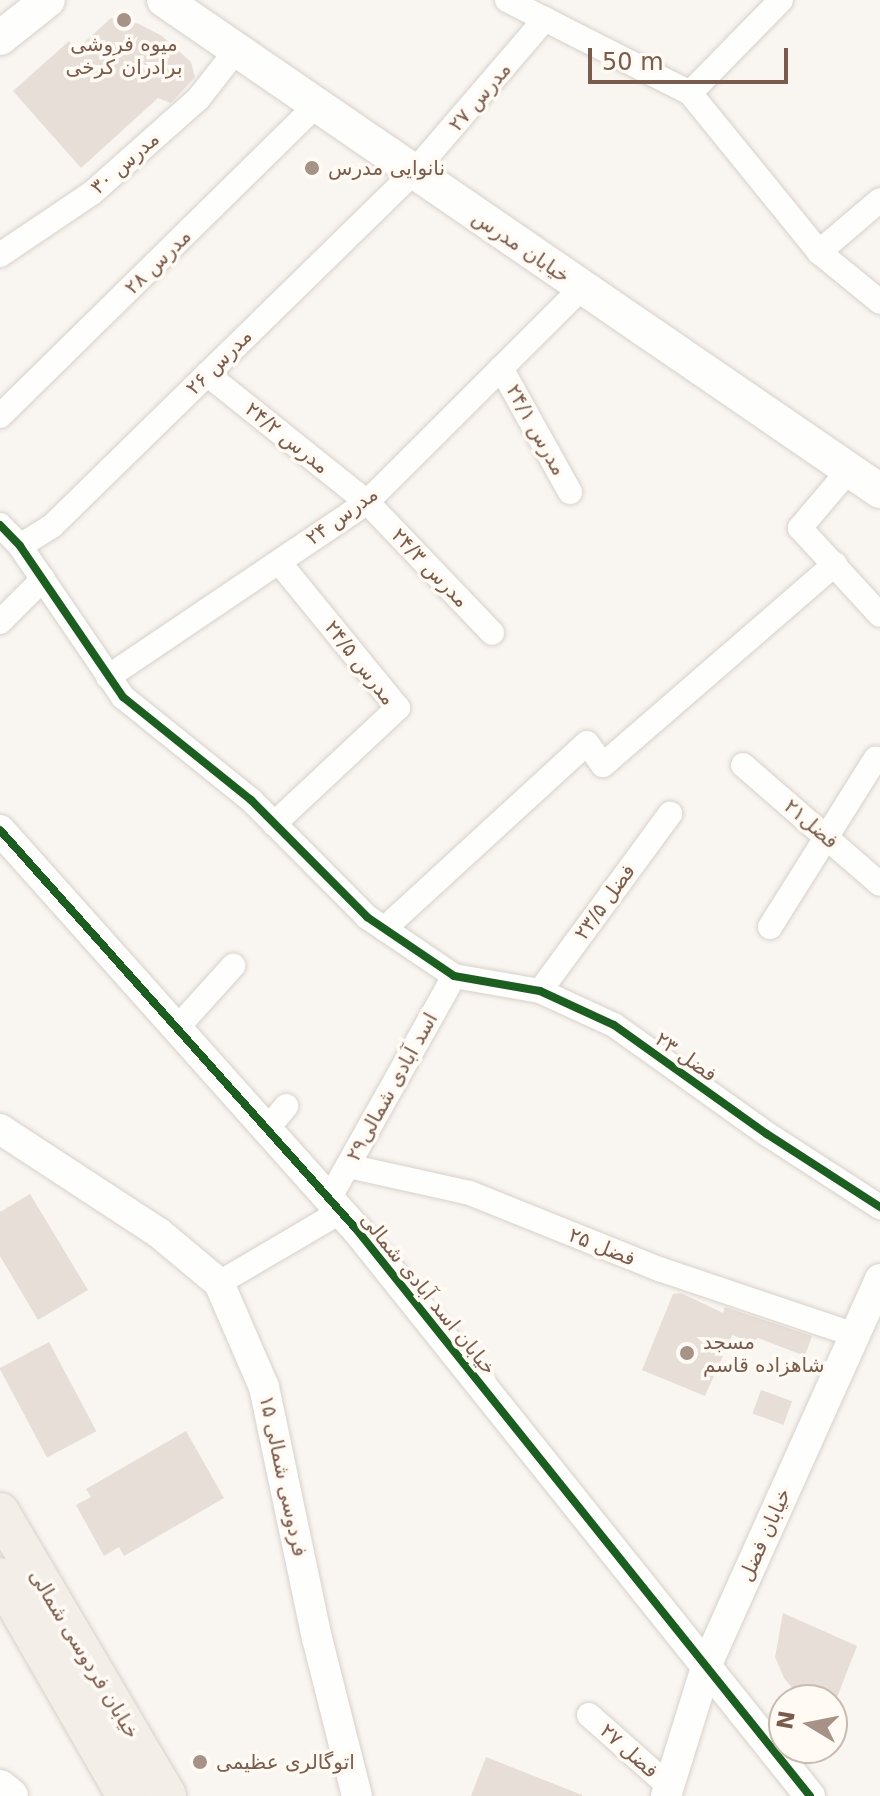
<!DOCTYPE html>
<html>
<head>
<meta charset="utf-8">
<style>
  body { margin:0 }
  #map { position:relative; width:880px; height:1796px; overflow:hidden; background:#f9f5f0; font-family:"DejaVu Sans",Cairo,sans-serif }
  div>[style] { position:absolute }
  .building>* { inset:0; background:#e6ded7; transform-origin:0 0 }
  .roads { filter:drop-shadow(0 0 2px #d7d1cb) drop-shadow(0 0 2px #d7d1cb) }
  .minor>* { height:24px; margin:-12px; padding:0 12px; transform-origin:12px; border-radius:12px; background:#fefefd }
  .tertiary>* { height:30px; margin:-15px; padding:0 15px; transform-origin:15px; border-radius:15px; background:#fefefd }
  .secondary>* { height:34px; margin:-17px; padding:0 17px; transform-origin:17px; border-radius:17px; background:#fefefd }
  .primary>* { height:38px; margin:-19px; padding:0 19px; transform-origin:19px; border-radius:19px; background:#f3eee8 }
  .cycleway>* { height:8px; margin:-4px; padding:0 4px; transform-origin:4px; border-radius:4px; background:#1b5e20 }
  .dots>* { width:22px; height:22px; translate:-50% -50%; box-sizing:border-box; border:4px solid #fffaf3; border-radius:50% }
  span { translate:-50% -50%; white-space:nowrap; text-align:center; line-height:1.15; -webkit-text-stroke:7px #fffaf3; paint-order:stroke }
  .poi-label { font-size:20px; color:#7a5c4d }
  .left { translate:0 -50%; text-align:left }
  .street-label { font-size:20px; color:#7a5c4d }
  .north { position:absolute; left:768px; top:1684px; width:80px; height:80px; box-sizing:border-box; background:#fffaf3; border:2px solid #cabbb1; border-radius:50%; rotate:280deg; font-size:22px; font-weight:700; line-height:32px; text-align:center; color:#7a5c4d }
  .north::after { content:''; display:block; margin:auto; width:28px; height:36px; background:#a69286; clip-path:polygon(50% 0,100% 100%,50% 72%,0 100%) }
  .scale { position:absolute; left:588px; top:48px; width:200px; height:36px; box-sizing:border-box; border:4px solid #7a5c4d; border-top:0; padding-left:10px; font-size:24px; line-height:28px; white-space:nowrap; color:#7a5c4d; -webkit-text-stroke:6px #fffaf3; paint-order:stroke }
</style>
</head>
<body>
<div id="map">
  <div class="building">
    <i style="clip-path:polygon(111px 18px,139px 24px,162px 36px,191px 62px,195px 77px,171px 103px,158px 98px,81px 168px,13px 91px,69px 41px,76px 50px)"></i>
    <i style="clip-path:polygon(30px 1194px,88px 1290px,38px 1320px,0 1256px,0 1212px)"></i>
    <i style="clip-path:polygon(681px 1293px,723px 1313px,725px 1307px,812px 1336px,805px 1356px,758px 1338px,752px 1342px,732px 1335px,735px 1329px,705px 1396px,642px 1370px,673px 1294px)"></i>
    <i style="left:49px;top:1342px;width:101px;height:56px;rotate:62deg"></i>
    <i style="left:761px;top:1390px;width:33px;height:25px;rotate:20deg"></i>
    <i style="clip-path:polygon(186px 1431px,224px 1498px,124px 1556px,119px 1547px,104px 1556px,76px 1505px,91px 1497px,86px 1489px)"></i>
    <i style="clip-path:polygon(783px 1613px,857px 1646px,836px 1700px,802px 1700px,784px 1678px,775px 1657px)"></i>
    <i style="clip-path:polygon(486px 1757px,582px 1795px,582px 1796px,471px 1796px)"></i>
  </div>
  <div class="roads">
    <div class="minor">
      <i style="left:507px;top:0;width:205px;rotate:26.9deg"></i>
      <i style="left:690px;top:93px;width:205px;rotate:50.9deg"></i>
      <i style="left:819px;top:252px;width:79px;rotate:39.3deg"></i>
      <i style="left:690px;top:93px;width:130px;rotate:-45.6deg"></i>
      <i style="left:819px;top:252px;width:80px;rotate:-40.4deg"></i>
      <i style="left:0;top:255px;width:111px;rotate:-34deg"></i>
      <i style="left:92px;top:193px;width:142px;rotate:-41.6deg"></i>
      <i style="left:198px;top:99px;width:60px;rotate:-51.8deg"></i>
      <i style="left:501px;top:368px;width:142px;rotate:60.9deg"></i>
      <i style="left:207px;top:374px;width:205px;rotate:38.7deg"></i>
      <i style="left:367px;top:502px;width:181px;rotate:46.3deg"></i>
      <i style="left:0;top:416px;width:442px;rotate:-44.5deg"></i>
      <i style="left:849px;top:470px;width:76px;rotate:130.2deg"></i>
      <i style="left:800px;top:528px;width:118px;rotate:47.4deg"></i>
      <i style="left:0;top:525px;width:29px;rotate:46deg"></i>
      <i style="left:20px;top:546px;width:183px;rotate:55.7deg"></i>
      <i style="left:123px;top:697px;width:164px;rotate:38.8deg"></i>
      <i style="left:251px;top:800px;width:165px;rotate:45.2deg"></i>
      <i style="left:367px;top:917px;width:105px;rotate:34.1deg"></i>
      <i style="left:454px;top:976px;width:87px;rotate:9.9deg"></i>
      <i style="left:540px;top:991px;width:81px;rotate:24.7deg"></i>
      <i style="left:614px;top:1025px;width:188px;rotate:35.5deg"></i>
      <i style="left:767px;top:1134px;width:135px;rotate:32.9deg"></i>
      <i style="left:20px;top:546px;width:38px;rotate:-32deg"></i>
      <i style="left:52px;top:526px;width:505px;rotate:-44.36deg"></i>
      <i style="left:413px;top:173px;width:203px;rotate:-49.4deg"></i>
      <i style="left:0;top:622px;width:61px;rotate:-45deg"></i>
      <i style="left:108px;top:677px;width:313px;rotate:-34deg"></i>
      <i style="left:367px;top:502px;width:303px;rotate:-44.9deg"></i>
      <i style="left:743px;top:765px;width:181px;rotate:41deg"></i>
      <i style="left:274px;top:824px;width:170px;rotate:-43.1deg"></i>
      <i style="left:398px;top:708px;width:188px;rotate:-129.2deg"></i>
      <i style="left:770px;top:927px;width:199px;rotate:-57.9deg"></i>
      <i style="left:384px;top:929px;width:275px;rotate:-42.5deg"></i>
      <i style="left:587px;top:743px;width:27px;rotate:54deg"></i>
      <i style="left:603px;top:765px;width:307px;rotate:-40.9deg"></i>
      <i style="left:540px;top:991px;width:220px;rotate:-53.7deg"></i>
      <i style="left:177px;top:1028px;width:84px;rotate:-47.9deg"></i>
      <i style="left:267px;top:1129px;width:30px;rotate:-50deg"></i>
      <i style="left:348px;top:1166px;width:125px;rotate:12.5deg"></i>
      <i style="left:470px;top:1193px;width:204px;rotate:21.9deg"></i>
      <i style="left:659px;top:1269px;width:207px;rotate:18.6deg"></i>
      <i style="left:329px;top:1199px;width:256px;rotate:-60.7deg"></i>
      <i style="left:219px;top:1283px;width:140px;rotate:-30.4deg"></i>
      <i style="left:589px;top:1715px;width:108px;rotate:41.6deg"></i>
    </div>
    <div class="tertiary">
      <i style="left:0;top:830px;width:536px;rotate:48.25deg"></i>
      <i style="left:357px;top:1230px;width:725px;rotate:51.33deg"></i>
      <i style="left:0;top:1129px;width:190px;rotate:33.2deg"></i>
      <i style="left:159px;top:1233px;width:78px;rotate:39.8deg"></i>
      <i style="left:219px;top:1283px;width:113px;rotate:66.6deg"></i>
      <i style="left:264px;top:1387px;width:257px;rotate:78.1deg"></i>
      <i style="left:317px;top:1638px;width:163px;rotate:75.8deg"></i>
      <i style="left:666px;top:1796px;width:138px;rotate:-72.7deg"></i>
      <i style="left:707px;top:1664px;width:422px;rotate:-65.8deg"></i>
    </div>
    <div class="secondary">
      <i style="left:164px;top:0;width:868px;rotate:34.44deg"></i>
      <i style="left:0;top:38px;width:61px;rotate:-38.4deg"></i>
      <i style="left:0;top:1787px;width:14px;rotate:39deg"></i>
    </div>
    <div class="primary">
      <i style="left:0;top:1512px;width:329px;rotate:59.5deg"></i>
      <i style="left:0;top:1577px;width:253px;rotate:60.1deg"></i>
    </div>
  </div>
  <div class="cycleway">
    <i style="left:0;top:525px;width:29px;rotate:46deg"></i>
    <i style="left:20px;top:546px;width:183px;rotate:55.7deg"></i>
    <i style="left:123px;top:697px;width:164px;rotate:38.8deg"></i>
    <i style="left:251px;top:800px;width:165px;rotate:45.2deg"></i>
    <i style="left:367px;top:917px;width:105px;rotate:34.1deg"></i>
    <i style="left:454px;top:976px;width:87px;rotate:9.9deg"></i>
    <i style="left:540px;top:991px;width:81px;rotate:24.7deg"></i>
    <i style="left:614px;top:1025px;width:188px;rotate:35.5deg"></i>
    <i style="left:767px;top:1134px;width:135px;rotate:32.9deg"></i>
    <i style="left:0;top:830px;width:536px;rotate:48.25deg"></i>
    <i style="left:357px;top:1230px;width:725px;rotate:51.33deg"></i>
  </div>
  <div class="dots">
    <i style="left:124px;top:20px;background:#a69286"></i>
    <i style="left:312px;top:168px;background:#a69286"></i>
    <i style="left:687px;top:1353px;background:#a69286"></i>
    <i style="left:200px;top:1762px;background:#a69286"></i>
  </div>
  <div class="poi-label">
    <span style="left:124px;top:56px">میوه فروشی<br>برادران کرخی</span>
    <span class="left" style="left:328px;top:168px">نانوایی مدرس</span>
    <span class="left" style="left:703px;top:1354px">مسجد<br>شاهزاده قاسم</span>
    <span class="left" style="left:216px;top:1762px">اتوگالری عظیمی</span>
  </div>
  <div class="street-label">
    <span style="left:480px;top:97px;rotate:-49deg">مدرس ۲۷</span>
    <span style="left:125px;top:163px;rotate:-41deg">مدرس ۳۰</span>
    <span style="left:521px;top:247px;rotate:34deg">خیابان مدرس</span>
    <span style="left:158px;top:262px;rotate:-44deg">مدرس ۲۸</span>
    <span style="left:219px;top:362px;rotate:-45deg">مدرس ۲۶</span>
    <span style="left:536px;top:430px;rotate:61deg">مدرس ۲۴/۱</span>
    <span style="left:287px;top:438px;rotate:39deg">مدرس ۲۴/۲</span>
    <span style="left:342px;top:516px;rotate:-36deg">مدرس ۲۴</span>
    <span style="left:430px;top:568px;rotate:46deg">مدرس ۲۴/۳</span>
    <span style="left:360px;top:663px;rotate:52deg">مدرس ۲۴/۵</span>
    <span style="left:811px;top:824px;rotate:41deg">فضل۲۱</span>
    <span style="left:605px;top:902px;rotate:-54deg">فضل ۲۳/۵</span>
    <span style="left:686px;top:1057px;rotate:35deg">فضل ۲۳</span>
    <span style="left:392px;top:1087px;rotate:-61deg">اسد آبادی شمالی۲۹</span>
    <span style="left:602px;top:1247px;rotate:22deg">فضل ۲۵</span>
    <span style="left:428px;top:1294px;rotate:51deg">خیابان اسد آبادی شمالی</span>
    <span style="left:283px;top:1476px;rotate:78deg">فردوسی شمالی ۱۵</span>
    <span style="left:765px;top:1535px;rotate:-66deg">خیابان فضل</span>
    <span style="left:84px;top:1654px;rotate:59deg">خیابان فردوسی شمالی</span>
    <span style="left:629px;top:1751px;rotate:42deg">فضل ۲۷</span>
  </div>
  <div class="north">N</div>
  <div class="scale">50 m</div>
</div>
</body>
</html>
